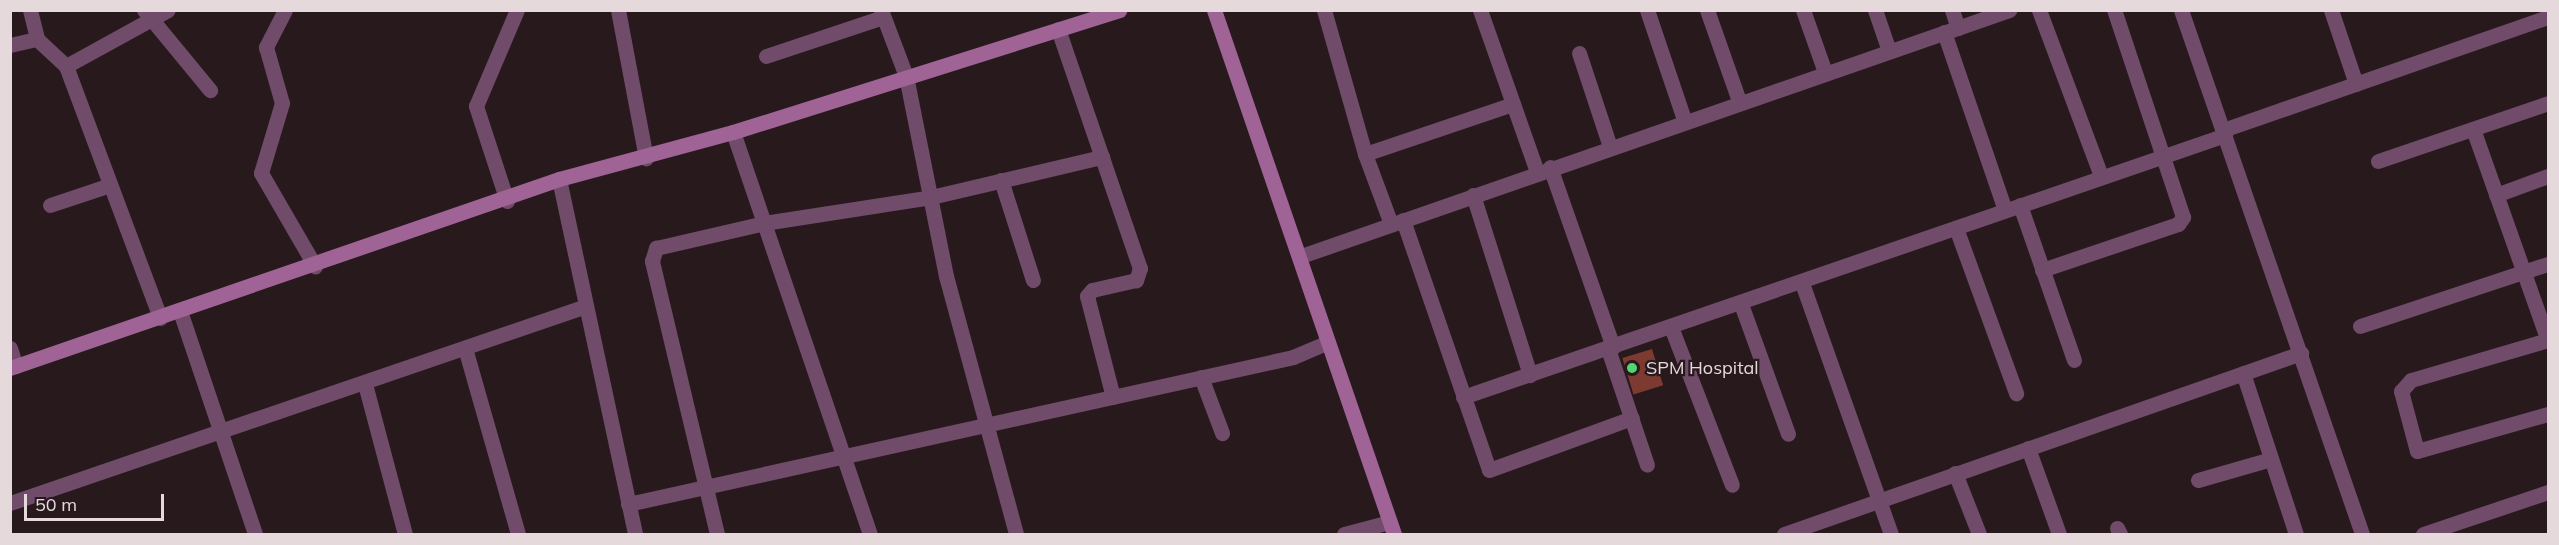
<!DOCTYPE html>
<html>
<head>
<meta charset="utf-8">
<style>
  body { margin:0 }
  #map { position:relative; width:2559px; height:545px; overflow:hidden; background:#28191d; font-family:Mulish,sans-serif }
  div>[style] { position:absolute }
  .building>* { inset:0; background:#7c3a30; transform-origin:0 0 }
  .street>* { height:15px; margin:-7.5px; padding:0 7.5px; transform-origin:7.5px; border-radius:7.5px; background:#704b6a }
  .secondary>* { height:15px; margin:-7.5px; padding:0 7.5px; transform-origin:7.5px; border-radius:7.5px; background:#9f6396 }
  .dots>* { width:16px; height:16px; translate:-50% -50%; box-sizing:border-box; border:3px solid #28191d; border-radius:50% }
  span { translate:-50% -50%; white-space:nowrap; text-align:center; line-height:1.15; -webkit-text-stroke:4.5px #28191d; paint-order:stroke }
  .poi-label { font-size:18px; color:#e5d9dc }
  .left { translate:0 -50%; text-align:left }
  .frame { position:absolute; inset:0; border:12px solid #e5d9dc; pointer-events:none }
  .scale { position:absolute; left:24px; top:494px; width:140px; height:27px; box-sizing:border-box; border:3px solid #e5d9dc; border-top:0; padding-left:8px; font-size:18px; line-height:21px; white-space:nowrap; color:#e5d9dc; -webkit-text-stroke:4px #28191d; paint-order:stroke }
</style>
</head>
<body>
<div id="map">
  <div class="building">
    <i style="left:1652px;top:349px;width:38px;height:31px;rotate:73deg"></i>
  </div>
  <div class="street">
    <i style="left:30px;top:10px;width:30px;rotate:76deg"></i>
    <i style="left:37px;top:39px;width:40px;rotate:43deg"></i>
    <i style="left:66px;top:66px;width:269px;rotate:69.5deg"></i>
    <i style="left:144px;top:10px;width:104px;rotate:50.5deg"></i>
    <i style="left:285px;top:10px;width:42px;rotate:117.2deg"></i>
    <i style="left:266px;top:47px;width:58px;rotate:74.1deg"></i>
    <i style="left:282px;top:103px;width:73px;rotate:106.7deg"></i>
    <i style="left:261px;top:173px;width:108px;rotate:59.9deg"></i>
    <i style="left:618px;top:10px;width:151px;rotate:79.3deg"></i>
    <i style="left:881px;top:10px;width:71px;rotate:69.3deg"></i>
    <i style="left:906px;top:76px;width:204px;rotate:78.7deg"></i>
    <i style="left:946px;top:276px;width:267px;rotate:74.8deg"></i>
    <i style="left:1324px;top:10px;width:150px;rotate:74.1deg"></i>
    <i style="left:1480px;top:10px;width:172px;rotate:70.6deg"></i>
    <i style="left:1647px;top:10px;width:118px;rotate:71.3deg"></i>
    <i style="left:1707px;top:10px;width:96px;rotate:70.6deg"></i>
    <i style="left:1803px;top:10px;width:66px;rotate:70.5deg"></i>
    <i style="left:1875px;top:10px;width:43px;rotate:71.1deg"></i>
    <i style="left:1952px;top:10px;width:19px;rotate:72deg"></i>
    <i style="left:2039px;top:10px;width:177px;rotate:69.5deg"></i>
    <i style="left:2181px;top:10px;width:554px;rotate:70.94deg"></i>
    <i style="left:2331px;top:10px;width:78px;rotate:71.3deg"></i>
    <i style="left:1058px;top:29px;width:253px;rotate:71.1deg"></i>
    <i style="left:1140px;top:268px;width:13px;rotate:108deg"></i>
    <i style="left:1136px;top:280px;width:45px;rotate:167.2deg"></i>
    <i style="left:1092px;top:290px;width:8px;rotate:130deg"></i>
    <i style="left:1087px;top:296px;width:104px;rotate:75.6deg"></i>
    <i style="left:1944px;top:32px;width:188px;rotate:71.1deg"></i>
    <i style="left:10px;top:45px;width:28px;rotate:-13deg"></i>
    <i style="left:1579px;top:53px;width:99px;rotate:71.7deg"></i>
    <i style="left:766px;top:56px;width:123px;rotate:-18.4deg"></i>
    <i style="left:66px;top:66px;width:116px;rotate:-28.8deg"></i>
    <i style="left:2473px;top:129px;width:225px;rotate:70.5deg"></i>
    <i style="left:2223px;top:130px;width:344px;rotate:-19.2deg"></i>
    <i style="left:733px;top:132px;width:425px;rotate:71.2deg"></i>
    <i style="left:2378px;top:161px;width:180px;rotate:-18.8deg"></i>
    <i style="left:1550px;top:167px;width:191px;rotate:70.7deg"></i>
    <i style="left:559px;top:179px;width:363px;rotate:77.9deg"></i>
    <i style="left:1001px;top:180px;width:105px;rotate:72.3deg"></i>
    <i style="left:1473px;top:195px;width:189px;rotate:72.4deg"></i>
    <i style="left:2496px;top:195px;width:55px;rotate:-20.1deg"></i>
    <i style="left:507px;top:201px;width:100px;rotate:-108.1deg"></i>
    <i style="left:476px;top:106px;width:104px;rotate:-66.9deg"></i>
    <i style="left:50px;top:205px;width:63px;rotate:-18.4deg"></i>
    <i style="left:2020px;top:205px;width:164px;rotate:70.8deg"></i>
    <i style="left:1403px;top:220px;width:264px;rotate:71deg"></i>
    <i style="left:1489px;top:470px;width:152px;rotate:-20deg"></i>
    <i style="left:1391px;top:224px;width:75px;rotate:-110.4deg"></i>
    <i style="left:1365px;top:154px;width:156px;rotate:-18.7deg"></i>
    <i style="left:1956px;top:228px;width:176px;rotate:70deg"></i>
    <i style="left:1301px;top:256px;width:750px;rotate:-19.16deg"></i>
    <i style="left:2042px;top:270px;width:144px;rotate:-18.7deg"></i>
    <i style="left:2178px;top:224px;width:9px;rotate:-54deg"></i>
    <i style="left:2183px;top:217px;width:218px;rotate:-108.4deg"></i>
    <i style="left:1802px;top:283px;width:266px;rotate:70.5deg"></i>
    <i style="left:1741px;top:304px;width:138px;rotate:70.1deg"></i>
    <i style="left:180px;top:311px;width:235px;rotate:71.4deg"></i>
    <i style="left:2360px;top:326px;width:198px;rotate:-18.3deg"></i>
    <i style="left:1671px;top:327px;width:169px;rotate:68.9deg"></i>
    <i style="left:2548px;top:340px;width:143px;rotate:163.7deg"></i>
    <i style="left:2411px;top:380px;width:15px;rotate:132deg"></i>
    <i style="left:2401px;top:391px;width:62px;rotate:75.1deg"></i>
    <i style="left:2417px;top:451px;width:136px;rotate:-15.8deg"></i>
    <i style="left:10px;top:348px;width:19px;rotate:72deg"></i>
    <i style="left:465px;top:348px;width:193px;rotate:74.1deg"></i>
    <i style="left:1608px;top:349px;width:122px;rotate:71.4deg"></i>
    <i style="left:2243px;top:373px;width:169px;rotate:71.8deg"></i>
    <i style="left:1201px;top:377px;width:60px;rotate:69.4deg"></i>
    <i style="left:365px;top:384px;width:155px;rotate:75.1deg"></i>
    <i style="left:1463px;top:397px;width:806px;rotate:-18.97deg"></i>
    <i style="left:2028px;top:448px;width:91px;rotate:70.2deg"></i>
    <i style="left:1955px;top:473px;width:66px;rotate:68.5deg"></i>
    <i style="left:2198px;top:480px;width:76px;rotate:-16deg"></i>
    <i style="left:10px;top:503px;width:606px;rotate:-18.88deg"></i>
    <i style="left:628px;top:504px;width:681px;rotate:-12.46deg"></i>
    <i style="left:1293px;top:357px;width:38px;rotate:-23deg"></i>
    <i style="left:2117px;top:528px;width:7px;rotate:63deg"></i>
    <i style="left:717px;top:534px;width:281px;rotate:-103.4deg"></i>
    <i style="left:652px;top:261px;width:14px;rotate:-73deg"></i>
    <i style="left:656px;top:248px;width:111px;rotate:-13deg"></i>
    <i style="left:764px;top:223px;width:169px;rotate:-8.8deg"></i>
    <i style="left:931px;top:197px;width:176px;rotate:-13.2deg"></i>
    <i style="left:1344px;top:534px;width:47px;rotate:-14.9deg"></i>
    <i style="left:1784px;top:534px;width:548px;rotate:-19.29deg"></i>
    <i style="left:2423px;top:534px;width:132px;rotate:-18.6deg"></i>
  </div>
  <div class="secondary">
    <i style="left:1214px;top:10px;width:554px;rotate:71.04deg"></i>
    <i style="left:10px;top:368px;width:581px;rotate:-19deg"></i>
    <i style="left:559px;top:179px;width:180px;rotate:-15.1deg"></i>
    <i style="left:733px;top:132px;width:405px;rotate:-17.5deg"></i>
  </div>
  <div class="dots">
    <i style="left:1632px;top:368px;background:#53d672"></i>
  </div>
  <div class="poi-label">
    <span class="left" style="left:1646px;top:368px">SPM Hospital</span>
  </div>
  <div class="frame"></div>
  <div class="scale">50 m</div>
</div>
</body>
</html>
